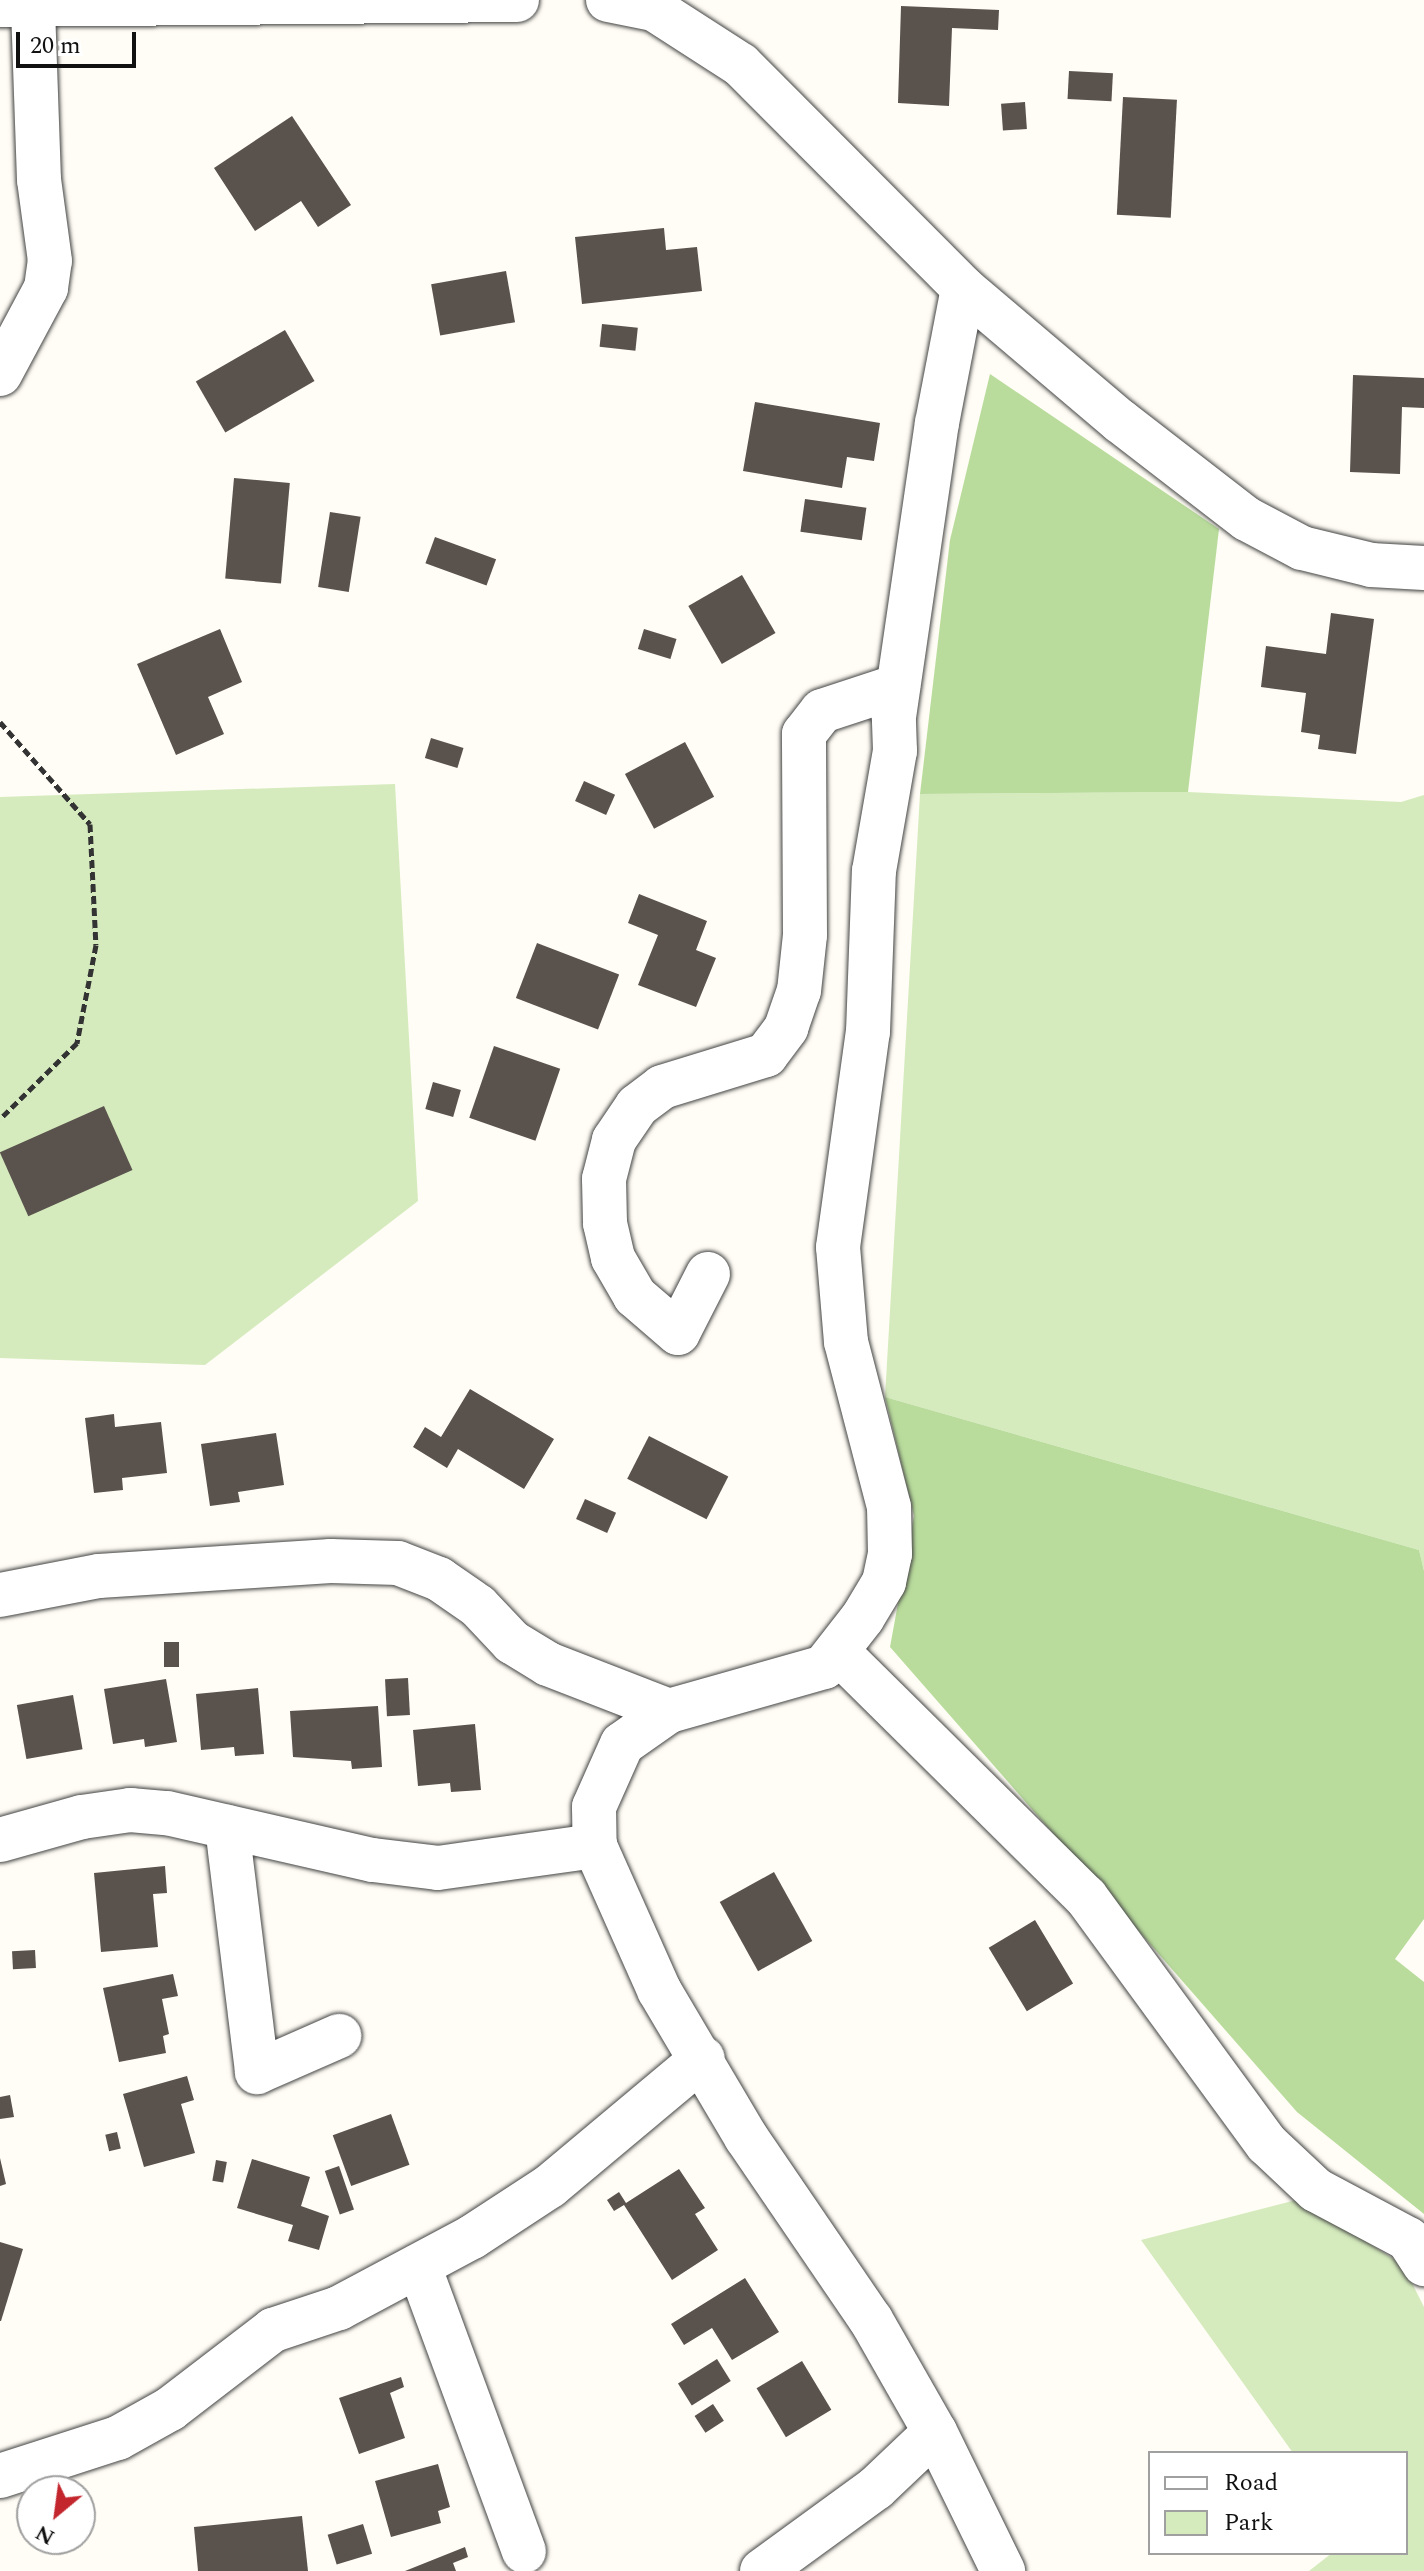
<!DOCTYPE html>
<html>
<head>
<meta charset="utf-8">
<style>
  body { margin:0 }
  #map { position:relative; width:1424px; height:2571px; overflow:hidden; background:#fffdf5; font-family:Spectral,serif }
  div>[style] { position:absolute }
  .green>* { inset:0; background:#d5ebbd }
  .forest>* { inset:0; background:#b9dc9c }
  .building>* { inset:0; background:#5a524d; transform-origin:0 0 }
  .path>* { height:5px; margin-top:-2.5px; transform-origin:0; background:repeating-linear-gradient(90deg,#333 0 8px,transparent 0 12px) }
  .roads { filter:drop-shadow(0 0 2px #444) drop-shadow(0 0 2px #444) }
  .minor>* { height:44px; margin:-22px; padding:0 22px; transform-origin:22px; border-radius:22px; background:#fff }
  span { translate:-50% -50%; white-space:nowrap; text-align:center; line-height:1.15; -webkit-text-stroke:8px #fff; paint-order:stroke }
  .legend { position:absolute; left:1148px; top:2451px; width:260px; height:104px; box-sizing:border-box; background:#fff; border:2px solid #a0a0a0; margin:0; padding:10px 14px; list-style:none; font-size:24px; color:#111 }
  .legend li { display:flex; align-items:center; gap:16px; height:40px }
  .legend b { width:40px; border:2px solid #a0a0a0 }
  .north { position:absolute; left:16px; top:2475px; width:80px; height:80px; box-sizing:border-box; background:#fff; border:2px solid #a0a0a0; border-radius:50%; rotate:209deg; font-size:22px; font-weight:700; line-height:32px; text-align:center; color:#111 }
  .north::after { content:''; display:block; margin:auto; width:28px; height:36px; background:#c4262e; clip-path:polygon(50% 0,100% 100%,50% 72%,0 100%) }
  .scale { position:absolute; left:16px; top:32px; width:120px; height:36px; box-sizing:border-box; border:4px solid #111; border-top:0; padding-left:10px; font-size:24px; line-height:28px; white-space:nowrap; color:#111; -webkit-text-stroke:6px #fff; paint-order:stroke }
</style>
</head>
<body>
<div id="map">
  <div class="green">
    <i style="clip-path:polygon(395px 784px,418px 1201px,205px 1365px,0 1358px,0 797px)"></i>
    <i style="clip-path:polygon(1188px 792px,1401px 802px,1424px 795px,1424px 1571px,1419px 1550px,885px 1397px,920px 794px)"></i>
    <i style="clip-path:polygon(1300px 2199px,1403px 2265px,1424px 2307px,1424px 2571px,1309px 2571px,1332px 2553px,1406px 2553px,1406px 2453px,1293px 2453px,1141px 2240px)"></i>
  </div>
  <div class="forest">
    <i style="clip-path:polygon(990px 374px,1219px 529px,1188px 792px,920px 794px,950px 540px)"></i>
    <i style="clip-path:polygon(885px 1397px,1419px 1550px,1424px 1571px,1424px 1919px,1395px 1959px,1424px 1982px,1424px 2214px,1297px 2112px,890px 1647px,914px 1516px)"></i>
  </div>
  <div class="building">
    <i style="clip-path:polygon(901px 6px,999px 10px,998px 30px,952px 28px,949px 106px,898px 103px)"></i>
    <i style="left:1069px;top:71px;width:44px;height:28px;rotate:3deg"></i>
    <i style="left:1123px;top:97px;width:54px;height:118px;rotate:3deg"></i>
    <i style="left:1025px;top:102px;width:27px;height:24px;rotate:86deg"></i>
    <i style="clip-path:polygon(292px 116px,351px 205px,318px 227px,301px 201px,255px 231px,214px 168px)"></i>
    <i style="clip-path:polygon(664px 228px,666px 250px,697px 247px,702px 291px,582px 304px,575px 237px)"></i>
    <i style="left:506px;top:271px;width:52px;height:76px;rotate:80deg"></i>
    <i style="left:602px;top:324px;width:36px;height:23px;rotate:6deg"></i>
    <i style="left:285px;top:330px;width:59px;height:103px;rotate:60deg"></i>
    <i style="clip-path:polygon(1353px 375px,1424px 378px,1424px 408px,1402px 407px,1400px 474px,1350px 472px)"></i>
    <i style="clip-path:polygon(755px 402px,880px 423px,874px 461px,847px 457px,842px 488px,743px 471px)"></i>
    <i style="left:234px;top:478px;width:56px;height:101px;rotate:5deg"></i>
    <i style="left:805px;top:499px;width:62px;height:33px;rotate:8deg"></i>
    <i style="left:330px;top:512px;width:31px;height:76px;rotate:9deg"></i>
    <i style="left:435px;top:537px;width:65px;height:28px;rotate:20deg"></i>
    <i style="left:742px;top:575px;width:67px;height:62px;rotate:60deg"></i>
    <i style="clip-path:polygon(1331px 613px,1374px 619px,1356px 754px,1318px 749px,1320px 735px,1301px 732px,1306px 693px,1261px 687px,1266px 646px,1326px 654px)"></i>
    <i style="clip-path:polygon(220px 629px,242px 682px,208px 697px,224px 734px,176px 755px,137px 664px)"></i>
    <i style="left:644px;top:629px;width:34px;height:21px;rotate:17deg"></i>
    <i style="left:431px;top:738px;width:34px;height:21px;rotate:17deg"></i>
    <i style="left:685px;top:742px;width:62px;height:68px;rotate:62deg"></i>
    <i style="left:584px;top:781px;width:34px;height:22px;rotate:24deg"></i>
    <i style="clip-path:polygon(639px 894px,707px 921px,696px 950px,716px 958px,696px 1007px,638px 985px,658px 935px,628px 923px)"></i>
    <i style="left:537px;top:943px;width:88px;height:59px;rotate:21deg"></i>
    <i style="left:494px;top:1046px;width:70px;height:76px;rotate:19deg"></i>
    <i style="left:433px;top:1082px;width:29px;height:28px;rotate:16deg"></i>
    <i style="left:104px;top:1106px;width:70px;height:114px;rotate:66deg"></i>
    <i style="clip-path:polygon(470px 1389px,554px 1439px,524px 1489px,458px 1449px,447px 1468px,413px 1447px,425px 1427px,441px 1437px)"></i>
    <i style="clip-path:polygon(114px 1414px,115px 1427px,161px 1422px,167px 1473px,122px 1478px,123px 1490px,94px 1493px,85px 1418px)"></i>
    <i style="clip-path:polygon(276px 1433px,284px 1485px,238px 1492px,240px 1502px,210px 1506px,201px 1444px)"></i>
    <i style="left:649px;top:1436px;width:89px;height:48px;rotate:27deg"></i>
    <i style="left:585px;top:1499px;width:34px;height:22px;rotate:24deg"></i>
    <i style="left:164px;top:1642px;width:15px;height:25px"></i>
    <i style="left:408px;top:1678px;width:37px;height:23px;rotate:87deg"></i>
    <i style="clip-path:polygon(166px 1679px,177px 1742px,145px 1747px,144px 1739px,113px 1744px,104px 1689px)"></i>
    <i style="clip-path:polygon(258px 1688px,264px 1754px,235px 1756px,234px 1747px,201px 1750px,196px 1694px)"></i>
    <i style="left:73px;top:1695px;width:55px;height:57px;rotate:80deg"></i>
    <i style="clip-path:polygon(378px 1706px,382px 1767px,352px 1769px,351px 1761px,293px 1757px,290px 1711px)"></i>
    <i style="clip-path:polygon(475px 1724px,481px 1790px,451px 1792px,450px 1783px,418px 1786px,413px 1730px)"></i>
    <i style="clip-path:polygon(165px 1866px,167px 1893px,153px 1894px,158px 1947px,101px 1952px,94px 1873px)"></i>
    <i style="left:774px;top:1872px;width:79px;height:62px;rotate:61deg"></i>
    <i style="left:1035px;top:1920px;width:74px;height:54px;rotate:59deg"></i>
    <i style="left:35px;top:1950px;width:18px;height:23px;rotate:87deg"></i>
    <i style="clip-path:polygon(173px 1974px,178px 1996px,162px 1999px,169px 2034px,163px 2036px,166px 2053px,119px 2062px,103px 1988px)"></i>
    <i style="clip-path:polygon(187px 2076px,194px 2100px,181px 2104px,195px 2153px,144px 2167px,123px 2094px)"></i>
    <i style="clip-path:polygon(10px 2095px,14px 2117px,0 2119px,0 2097px)"></i>
    <i style="left:391px;top:2114px;width:54px;height:62px;rotate:70deg"></i>
    <i style="left:117px;top:2132px;width:17px;height:12px;rotate:77deg"></i>
    <i style="clip-path:polygon(0 2158px,6px 2184px,0 2186px)"></i>
    <i style="clip-path:polygon(252px 2159px,310px 2177px,301px 2206px,329px 2216px,319px 2250px,288px 2241px,293px 2225px,237px 2208px)"></i>
    <i style="left:216px;top:2160px;width:11px;height:21px;rotate:10deg"></i>
    <i style="left:339px;top:2166px;width:46px;height:15px;rotate:71deg"></i>
    <i style="clip-path:polygon(679px 2169px,705px 2208px,695px 2214px,718px 2250px,672px 2280px,624px 2205px,614px 2211px,607px 2200px,619px 2192px,626px 2203px)"></i>
    <i style="clip-path:polygon(0 2242px,23px 2249px,1px 2321px,0 2321px)"></i>
    <i style="clip-path:polygon(745px 2278px,779px 2332px,732px 2360px,712px 2328px,684px 2345px,671px 2324px)"></i>
    <i style="left:717px;top:2359px;width:26px;height:46px;rotate:58deg"></i>
    <i style="left:802px;top:2361px;width:57px;height:53px;rotate:59deg"></i>
    <i style="clip-path:polygon(401px 2377px,404px 2387px,390px 2393px,405px 2438px,359px 2454px,339px 2398px)"></i>
    <i style="left:713px;top:2404px;width:20px;height:22px;rotate:57deg"></i>
    <i style="clip-path:polygon(438px 2464px,450px 2507px,438px 2511px,441px 2523px,391px 2537px,375px 2481px)"></i>
    <i style="clip-path:polygon(302px 2516px,308px 2571px,198px 2571px,194px 2527px)"></i>
    <i style="left:363px;top:2524px;width:31px;height:37px;rotate:73deg"></i>
    <i style="clip-path:polygon(465px 2547px,468px 2557px,453px 2563px,456px 2571px,405px 2571px)"></i>
  </div>
  <div class="path">
    <i style="left:0;top:722px;width:136px;rotate:48.6deg"></i>
    <i style="left:90px;top:824px;width:121px;rotate:87.2deg"></i>
    <i style="left:96px;top:945px;width:100px;rotate:101deg"></i>
    <i style="left:77px;top:1043px;width:108px;rotate:135.4deg"></i>
  </div>
  <div class="roads">
    <div class="minor">
      <i style="left:608px;top:0;width:47px;rotate:11.1deg"></i>
      <i style="left:654px;top:9px;width:103px;rotate:32.8deg"></i>
      <i style="left:741px;top:65px;width:315px;rotate:45.1deg"></i>
      <i style="left:963px;top:288px;width:206px;rotate:40.3deg"></i>
      <i style="left:1120px;top:421px;width:160px;rotate:37.7deg"></i>
      <i style="left:1247px;top:519px;width:62px;rotate:27.8deg"></i>
      <i style="left:1302px;top:548px;width:71px;rotate:13.8deg"></i>
      <i style="left:1371px;top:565px;width:53px;rotate:3.2deg"></i>
      <i style="left:0;top:5px;width:517px;rotate:-0.55deg"></i>
      <i style="left:0;top:374px;width:98px;rotate:-61.9deg"></i>
      <i style="left:46px;top:288px;width:27px;rotate:-82deg"></i>
      <i style="left:50px;top:261px;width:82px;rotate:-97.7deg"></i>
      <i style="left:39px;top:180px;width:175px;rotate:-92deg"></i>
      <i style="left:708px;top:1274px;width:66px;rotate:117deg"></i>
      <i style="left:678px;top:1333px;width:57px;rotate:-139.3deg"></i>
      <i style="left:635px;top:1296px;width:44px;rotate:-120.1deg"></i>
      <i style="left:613px;top:1258px;width:36px;rotate:-103deg"></i>
      <i style="left:605px;top:1223px;width:44px;rotate:-91.3deg"></i>
      <i style="left:604px;top:1179px;width:40px;rotate:-75.6deg"></i>
      <i style="left:614px;top:1140px;width:41px;rotate:-55.9deg"></i>
      <i style="left:637px;top:1106px;width:31px;rotate:-37deg"></i>
      <i style="left:662px;top:1087px;width:109px;rotate:-17.1deg"></i>
      <i style="left:766px;top:1055px;width:34px;rotate:-53deg"></i>
      <i style="left:786px;top:1028px;width:39px;rotate:-71deg"></i>
      <i style="left:799px;top:991px;width:56px;rotate:-83.9deg"></i>
      <i style="left:805px;top:935px;width:201px;rotate:-90.3deg"></i>
      <i style="left:804px;top:734px;width:29px;rotate:-52deg"></i>
      <i style="left:822px;top:711px;width:80px;rotate:-18.2deg"></i>
      <i style="left:0;top:1595px;width:101px;rotate:-10.9deg"></i>
      <i style="left:99px;top:1576px;width:232px;rotate:-3.7deg"></i>
      <i style="left:331px;top:1561px;width:67px;rotate:1.7deg"></i>
      <i style="left:398px;top:1563px;width:44px;rotate:21.3deg"></i>
      <i style="left:439px;top:1579px;width:47px;rotate:34.7deg"></i>
      <i style="left:478px;top:1606px;width:50px;rotate:46.6deg"></i>
      <i style="left:512px;top:1642px;width:42px;rotate:31.4deg"></i>
      <i style="left:548px;top:1664px;width:130px;rotate:21.2deg"></i>
      <i style="left:669px;top:1711px;width:57px;rotate:144.9deg"></i>
      <i style="left:622px;top:1744px;width:69px;rotate:114deg"></i>
      <i style="left:594px;top:1807px;width:39px;rotate:89deg"></i>
      <i style="left:595px;top:1846px;width:158px;rotate:66deg"></i>
      <i style="left:659px;top:1990px;width:171px;rotate:59.4deg"></i>
      <i style="left:746px;top:2137px;width:222px;rotate:55.7deg"></i>
      <i style="left:871px;top:2320px;width:129px;rotate:60.3deg"></i>
      <i style="left:935px;top:2432px;width:155px;rotate:63.9deg"></i>
      <i style="left:838px;top:1652px;width:349px;rotate:44.7deg"></i>
      <i style="left:1086px;top:1897px;width:306px;rotate:53.8deg"></i>
      <i style="left:1267px;top:2144px;width:67px;rotate:43.2deg"></i>
      <i style="left:1316px;top:2190px;width:104px;rotate:28deg"></i>
      <i style="left:1408px;top:2239px;width:30px;rotate:57deg"></i>
      <i style="left:669px;top:1711px;width:161px;rotate:-15.8deg"></i>
      <i style="left:824px;top:1667px;width:63px;rotate:-52deg"></i>
      <i style="left:863px;top:1617px;width:41px;rotate:-59deg"></i>
      <i style="left:884px;top:1582px;width:29px;rotate:-78deg"></i>
      <i style="left:890px;top:1554px;width:47px;rotate:-91.2deg"></i>
      <i style="left:889px;top:1507px;width:171px;rotate:-104.6deg"></i>
      <i style="left:846px;top:1342px;width:95px;rotate:-94.8deg"></i>
      <i style="left:838px;top:1247px;width:217px;rotate:-82.1deg"></i>
      <i style="left:868px;top:1032px;width:161px;rotate:-87.9deg"></i>
      <i style="left:874px;top:871px;width:122px;rotate:-80.1deg"></i>
      <i style="left:895px;top:751px;width:34px;rotate:-92deg"></i>
      <i style="left:894px;top:717px;width:297px;rotate:-81.7deg"></i>
      <i style="left:937px;top:423px;width:137px;rotate:-79.1deg"></i>
      <i style="left:227px;top:1827px;width:247px;rotate:83deg"></i>
      <i style="left:257px;top:2072px;width:90px;rotate:-23.7deg"></i>
      <i style="left:0;top:1840px;width:85px;rotate:-15.7deg"></i>
      <i style="left:82px;top:1817px;width:49px;rotate:-8.3deg"></i>
      <i style="left:130px;top:1810px;width:37px;rotate:5deg"></i>
      <i style="left:167px;top:1813px;width:211px;rotate:12.9deg"></i>
      <i style="left:373px;top:1860px;width:65px;rotate:7deg"></i>
      <i style="left:438px;top:1868px;width:159px;rotate:-8deg"></i>
      <i style="left:419px;top:2266px;width:304px;rotate:69.8deg"></i>
      <i style="left:0;top:2476px;width:124px;rotate:-17.9deg"></i>
      <i style="left:118px;top:2438px;width:60px;rotate:-29.1deg"></i>
      <i style="left:170px;top:2409px;width:130px;rotate:-37.5deg"></i>
      <i style="left:273px;top:2330px;width:70px;rotate:-18.4deg"></i>
      <i style="left:339px;top:2308px;width:151px;rotate:-28.1deg"></i>
      <i style="left:472px;top:2237px;width:93px;rotate:-33.2deg"></i>
      <i style="left:550px;top:2186px;width:199px;rotate:-39.9deg"></i>
      <i style="left:762px;top:2571px;width:141px;rotate:-36.1deg"></i>
      <i style="left:876px;top:2488px;width:81px;rotate:-43.5deg"></i>
    </div>
  </div>
  <ul class="legend">
  <li><b style="height:10px;background:#fff"></b>Road</li>
  <li><b style="height:22px;background:#d5ebbd"></b>Park</li>
  </ul>
  <div class="north">N</div>
  <div class="scale">20 m</div>
</div>
</body>
</html>
